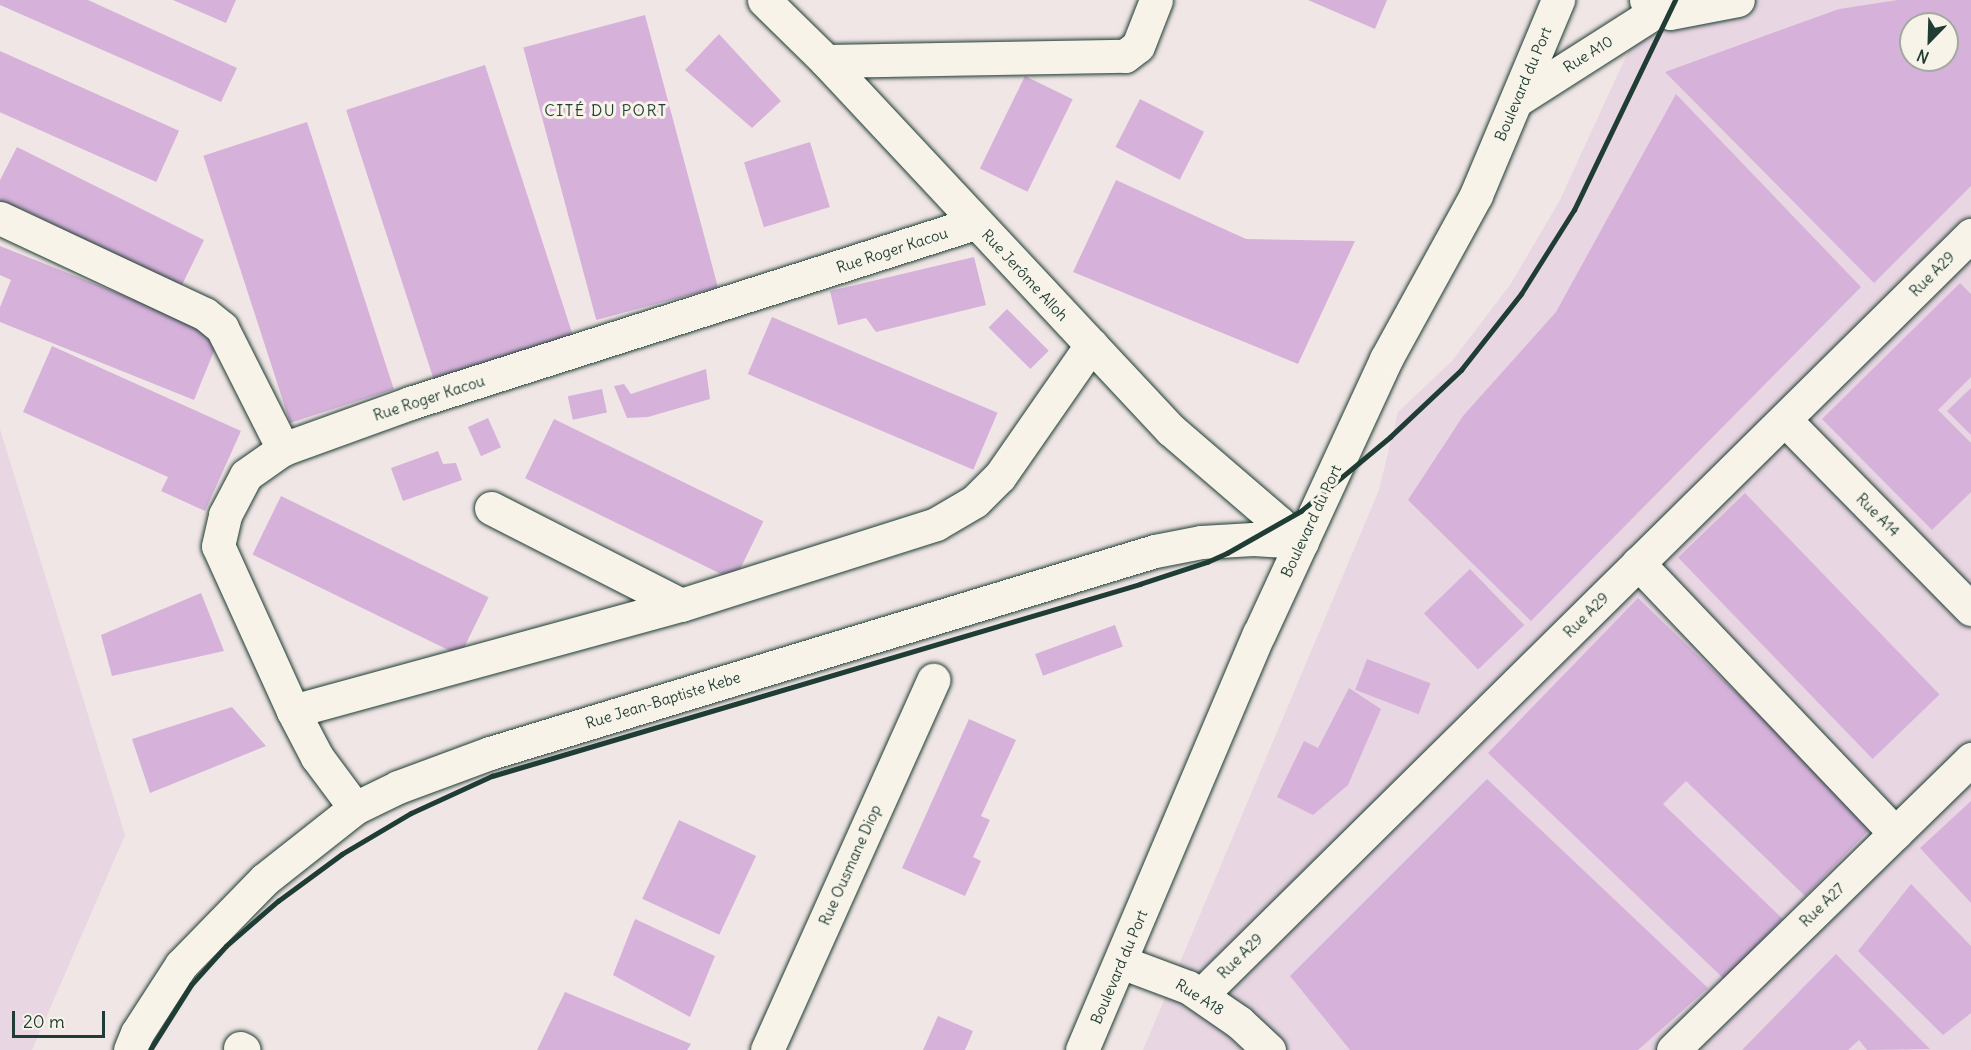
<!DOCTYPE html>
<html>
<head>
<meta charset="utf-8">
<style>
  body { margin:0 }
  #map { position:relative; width:1971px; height:1050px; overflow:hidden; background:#f0e6e5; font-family:Delius,sans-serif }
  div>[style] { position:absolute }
  .built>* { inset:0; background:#e8d6e2 }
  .building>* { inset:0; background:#d6b2db; transform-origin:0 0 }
  .roads { filter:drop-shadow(0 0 2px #1f3d34) drop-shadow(0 0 2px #1f3d34) }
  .minor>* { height:33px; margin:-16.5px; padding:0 16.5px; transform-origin:16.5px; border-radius:16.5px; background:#f7f3e8 }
  .major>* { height:33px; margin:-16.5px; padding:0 16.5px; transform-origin:16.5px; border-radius:16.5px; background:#f7f3e8 }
  .rail>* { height:4.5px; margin:-2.25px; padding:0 2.25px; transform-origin:2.25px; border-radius:2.25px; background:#1f3d34 }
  span { translate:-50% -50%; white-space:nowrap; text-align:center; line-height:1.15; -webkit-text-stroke:6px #f7f3e8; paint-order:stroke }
  .street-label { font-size:15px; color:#1f3d34 }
  .neighbourhood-label { font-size:16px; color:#1f3d34; letter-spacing:1.5px }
  .north { position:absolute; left:1899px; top:12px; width:60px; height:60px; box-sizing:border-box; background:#f7f3e8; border:2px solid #a1aaa0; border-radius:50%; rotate:203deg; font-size:16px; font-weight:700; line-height:24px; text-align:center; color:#1f3d34 }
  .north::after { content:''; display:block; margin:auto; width:21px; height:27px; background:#1f3d34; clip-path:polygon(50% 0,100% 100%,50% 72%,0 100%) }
  .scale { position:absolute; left:12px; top:1011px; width:93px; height:27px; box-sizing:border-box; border:3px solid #1f3d34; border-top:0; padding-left:8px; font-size:18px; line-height:21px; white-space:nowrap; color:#1f3d34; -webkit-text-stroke:4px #f7f3e8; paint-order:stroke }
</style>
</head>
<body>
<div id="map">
  <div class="built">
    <i style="clip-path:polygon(evenodd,1652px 0,1971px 0,1971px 1050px,1143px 1050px,1379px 490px,1398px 412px,1452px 361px,1510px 285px,1559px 202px,1652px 0,1911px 24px,1947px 24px,1947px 60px,1911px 60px,1911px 24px)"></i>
    <i style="clip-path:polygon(0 429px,125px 835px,32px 1050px,0 1050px)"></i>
  </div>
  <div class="building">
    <i style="clip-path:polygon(0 0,88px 0,237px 68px,221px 102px,0 5px)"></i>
    <i style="clip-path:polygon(173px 0,236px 0,226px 23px)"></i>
    <i style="clip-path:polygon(1308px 0,1387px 0,1375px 29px)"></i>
    <i style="clip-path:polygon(evenodd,1898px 0,1971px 0,1971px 186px,1874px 283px,1665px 72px,1839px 9px,1898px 0,1911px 24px,1947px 24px,1947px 60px,1911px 60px,1911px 24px)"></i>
    <i style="left:645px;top:15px;width:282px;height:126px;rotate:75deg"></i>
    <i style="clip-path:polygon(719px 34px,781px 101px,752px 128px,685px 70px)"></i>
    <i style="left:0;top:51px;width:196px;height:56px;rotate:24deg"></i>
    <i style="left:485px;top:65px;width:286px;height:146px;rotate:72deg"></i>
    <i style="left:1025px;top:76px;width:53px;height:103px;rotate:26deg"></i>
    <i style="clip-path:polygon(1676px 94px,1861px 287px,1531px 621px,1408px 500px,1463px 416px,1556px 312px)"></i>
    <i style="left:1140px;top:99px;width:72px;height:54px;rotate:27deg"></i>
    <i style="left:307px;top:122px;width:281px;height:109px;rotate:72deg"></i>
    <i style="left:810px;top:142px;width:68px;height:69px;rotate:73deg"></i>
    <i style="clip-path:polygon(17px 147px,204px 240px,181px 287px,20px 208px,15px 218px,0 210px,0 180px)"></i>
    <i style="clip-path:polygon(1116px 180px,1246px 239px,1355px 241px,1298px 364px,1073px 272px)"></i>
    <i style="clip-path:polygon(0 246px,221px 334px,194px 400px,0 322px,0 307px,11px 280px,0 275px)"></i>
    <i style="clip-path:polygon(974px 257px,986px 305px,876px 332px,866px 318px,838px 325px,830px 291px)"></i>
    <i style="clip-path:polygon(1960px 283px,1971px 294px,1971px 377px,1938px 410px,1971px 443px,1971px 492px,1932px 530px,1822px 419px)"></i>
    <i style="left:1007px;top:309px;width:59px;height:26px;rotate:45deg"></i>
    <i style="left:772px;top:317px;width:245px;height:62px;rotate:23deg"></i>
    <i style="clip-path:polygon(52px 346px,241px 431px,205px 511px,161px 491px,168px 477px,23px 412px)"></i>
    <i style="clip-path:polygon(706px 369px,710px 399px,648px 417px,627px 418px,614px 386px,624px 384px,631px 394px)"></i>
    <i style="clip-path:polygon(1971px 388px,1971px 435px,1947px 411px)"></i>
    <i style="left:602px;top:389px;width:24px;height:35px;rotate:78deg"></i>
    <i style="left:488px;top:418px;width:32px;height:22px;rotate:66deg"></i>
    <i style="left:554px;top:419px;width:233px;height:66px;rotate:26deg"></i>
    <i style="clip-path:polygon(438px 451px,443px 464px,456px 463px,462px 480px,403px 501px,391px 468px)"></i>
    <i style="left:1745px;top:493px;width:280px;height:93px;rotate:46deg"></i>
    <i style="left:281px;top:496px;width:231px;height:65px;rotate:26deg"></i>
    <i style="left:1470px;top:569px;width:78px;height:64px;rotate:46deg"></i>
    <i style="clip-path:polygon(201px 593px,224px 651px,112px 676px,101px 635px)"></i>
    <i style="clip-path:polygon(1638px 598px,1874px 825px,1805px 896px,1686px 781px,1663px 804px,1783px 919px,1724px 979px,1488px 753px)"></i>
    <i style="left:1115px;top:625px;width:23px;height:85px;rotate:70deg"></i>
    <i style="left:1367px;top:659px;width:68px;height:33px;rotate:21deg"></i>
    <i style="clip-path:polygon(1349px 688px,1381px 709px,1348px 785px,1313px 815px,1277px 797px,1304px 741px,1318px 748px)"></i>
    <i style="clip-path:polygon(232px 707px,266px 746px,150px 793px,132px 739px)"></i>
    <i style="clip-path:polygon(969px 719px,1016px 740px,981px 816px,990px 820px,973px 857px,981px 861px,965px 896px,902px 868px)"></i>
    <i style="clip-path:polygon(1487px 779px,1708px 988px,1638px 1050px,1350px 1050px,1290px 976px)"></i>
    <i style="clip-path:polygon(1971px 801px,1971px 903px,1920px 848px)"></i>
    <i style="left:679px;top:820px;width:85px;height:87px;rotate:25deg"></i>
    <i style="clip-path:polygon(1911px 884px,1971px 946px,1971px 1013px,1943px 1035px,1858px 951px)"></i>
    <i style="clip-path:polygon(635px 919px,715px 956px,690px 1017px,613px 975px)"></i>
    <i style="clip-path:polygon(1836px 954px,1930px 1049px,1867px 1050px,1859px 1040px,1848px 1050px,1742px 1050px)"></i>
    <i style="clip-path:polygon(565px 992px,691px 1044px,687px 1050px,537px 1050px)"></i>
    <i style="clip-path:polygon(938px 1016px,973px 1031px,965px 1050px,923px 1050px)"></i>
  </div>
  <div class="roads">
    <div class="minor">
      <i style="left:764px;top:0;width:87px;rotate:44.5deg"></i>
      <i style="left:826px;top:61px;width:505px;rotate:46.93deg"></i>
      <i style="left:1171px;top:430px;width:143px;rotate:40.7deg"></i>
      <i style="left:1279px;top:523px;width:23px;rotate:50deg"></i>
      <i style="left:1646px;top:0;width:27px;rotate:28deg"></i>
      <i style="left:1670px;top:13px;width:69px;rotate:-10.8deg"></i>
      <i style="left:826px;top:61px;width:299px;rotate:-1deg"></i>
      <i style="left:1125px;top:56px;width:16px;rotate:-38deg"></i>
      <i style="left:1138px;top:46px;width:49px;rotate:-68.6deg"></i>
      <i style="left:1517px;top:100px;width:169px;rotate:-32.5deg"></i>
      <i style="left:0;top:218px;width:226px;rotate:25.1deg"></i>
      <i style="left:205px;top:314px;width:22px;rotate:39deg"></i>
      <i style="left:222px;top:328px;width:136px;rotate:63.2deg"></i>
      <i style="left:1785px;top:420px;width:265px;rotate:45.5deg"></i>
      <i style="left:491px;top:508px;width:213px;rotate:27deg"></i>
      <i style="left:1638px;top:563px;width:373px;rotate:46.4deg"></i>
      <i style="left:293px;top:711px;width:402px;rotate:-15.3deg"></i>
      <i style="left:681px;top:605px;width:268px;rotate:-17.6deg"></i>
      <i style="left:936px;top:524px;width:45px;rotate:-30.5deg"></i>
      <i style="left:975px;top:501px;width:35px;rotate:-45deg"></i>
      <i style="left:1000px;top:476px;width:160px;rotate:-55.2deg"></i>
      <i style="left:355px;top:808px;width:64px;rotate:-126.7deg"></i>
      <i style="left:317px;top:757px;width:52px;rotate:-117.6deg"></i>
      <i style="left:293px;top:711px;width:181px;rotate:-114.4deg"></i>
      <i style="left:218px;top:546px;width:32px;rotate:-77deg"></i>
      <i style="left:225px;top:515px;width:45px;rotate:-62.3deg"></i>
      <i style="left:246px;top:475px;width:45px;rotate:-35.1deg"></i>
      <i style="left:283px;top:449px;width:135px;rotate:-19.9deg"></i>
      <i style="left:410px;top:403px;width:593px;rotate:-17.67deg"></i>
      <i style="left:1121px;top:962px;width:72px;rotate:20.5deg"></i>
      <i style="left:1188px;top:987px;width:62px;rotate:34.5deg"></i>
      <i style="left:1239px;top:1022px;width:41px;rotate:43deg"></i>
      <i style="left:1201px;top:995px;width:1082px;rotate:-44.63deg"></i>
      <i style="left:240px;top:1048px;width:4px;rotate:27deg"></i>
      <i style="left:130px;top:1050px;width:18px;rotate:-68deg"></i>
      <i style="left:137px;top:1033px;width:81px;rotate:-57.1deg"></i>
      <i style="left:181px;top:965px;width:120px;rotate:-45.7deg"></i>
      <i style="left:265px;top:879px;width:115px;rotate:-38.3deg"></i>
      <i style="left:355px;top:808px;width:48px;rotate:-26deg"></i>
      <i style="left:398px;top:787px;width:98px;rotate:-20.3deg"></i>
      <i style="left:490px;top:753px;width:695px;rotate:-16.9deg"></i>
      <i style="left:1155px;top:551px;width:47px;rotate:-11.1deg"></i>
      <i style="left:1201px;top:542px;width:52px;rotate:-3.3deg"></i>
      <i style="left:1253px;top:539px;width:49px;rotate:3.5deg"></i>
      <i style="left:767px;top:1050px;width:406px;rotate:-65.8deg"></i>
      <i style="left:1673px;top:1050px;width:417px;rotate:-44.3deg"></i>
    </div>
    <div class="major">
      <i style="left:1082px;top:1050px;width:452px;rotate:-67deg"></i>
      <i style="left:1259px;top:634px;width:303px;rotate:-65.2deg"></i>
      <i style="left:1386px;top:359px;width:187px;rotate:-61.2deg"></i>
      <i style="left:1476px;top:195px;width:212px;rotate:-67.2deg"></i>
    </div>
  </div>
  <div class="rail">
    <i style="left:150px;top:1050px;width:77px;rotate:-57.8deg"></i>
    <i style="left:191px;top:985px;width:52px;rotate:-48.1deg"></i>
    <i style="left:226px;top:946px;width:69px;rotate:-40.9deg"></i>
    <i style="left:278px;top:901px;width:79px;rotate:-36.3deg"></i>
    <i style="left:342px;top:854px;width:80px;rotate:-30.7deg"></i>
    <i style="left:411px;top:813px;width:89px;rotate:-24.6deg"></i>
    <i style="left:492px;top:776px;width:676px;rotate:-16.5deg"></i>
    <i style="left:1140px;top:584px;width:71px;rotate:-18.2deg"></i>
    <i style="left:1207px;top:562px;width:22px;rotate:-24deg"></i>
    <i style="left:1227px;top:553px;width:85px;rotate:-29.6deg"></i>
    <i style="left:1301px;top:511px;width:116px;rotate:-39.7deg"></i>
    <i style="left:1390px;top:437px;width:98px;rotate:-43.3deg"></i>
    <i style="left:1461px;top:370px;width:97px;rotate:-51.7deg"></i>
    <i style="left:1521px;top:294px;width:99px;rotate:-57.8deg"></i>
    <i style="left:1574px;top:210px;width:233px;rotate:-64.3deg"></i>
  </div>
  <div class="street-label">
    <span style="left:1588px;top:54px;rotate:-32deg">Rue A10</span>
    <span style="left:1523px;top:84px;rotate:-67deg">Boulevard du Port</span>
    <span style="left:892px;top:250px;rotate:-18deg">Rue Roger Kacou</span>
    <span style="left:1932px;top:274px;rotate:-45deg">Rue A29</span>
    <span style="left:1025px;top:275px;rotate:47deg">Rue Jerôme Alloh</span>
    <span style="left:429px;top:398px;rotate:-18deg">Rue Roger Kacou</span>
    <span style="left:1878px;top:515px;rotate:45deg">Rue A14</span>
    <span style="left:1311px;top:521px;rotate:-65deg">Boulevard du Port</span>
    <span style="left:1586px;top:615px;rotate:-45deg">Rue A29</span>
    <span style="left:663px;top:700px;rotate:-17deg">Rue Jean-Baptiste Kebe</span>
    <span style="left:850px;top:865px;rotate:-66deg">Rue Ousmane Diop</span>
    <span style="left:1822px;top:905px;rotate:-44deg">Rue A27</span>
    <span style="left:1240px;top:956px;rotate:-45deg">Rue A29</span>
    <span style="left:1119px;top:967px;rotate:-67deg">Boulevard du Port</span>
    <span style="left:1200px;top:997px;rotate:32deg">Rue A18</span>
  </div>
  <div class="neighbourhood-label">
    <span style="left:606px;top:110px">CITÉ DU PORT</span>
  </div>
  <div class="north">N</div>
  <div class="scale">20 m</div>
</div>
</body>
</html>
